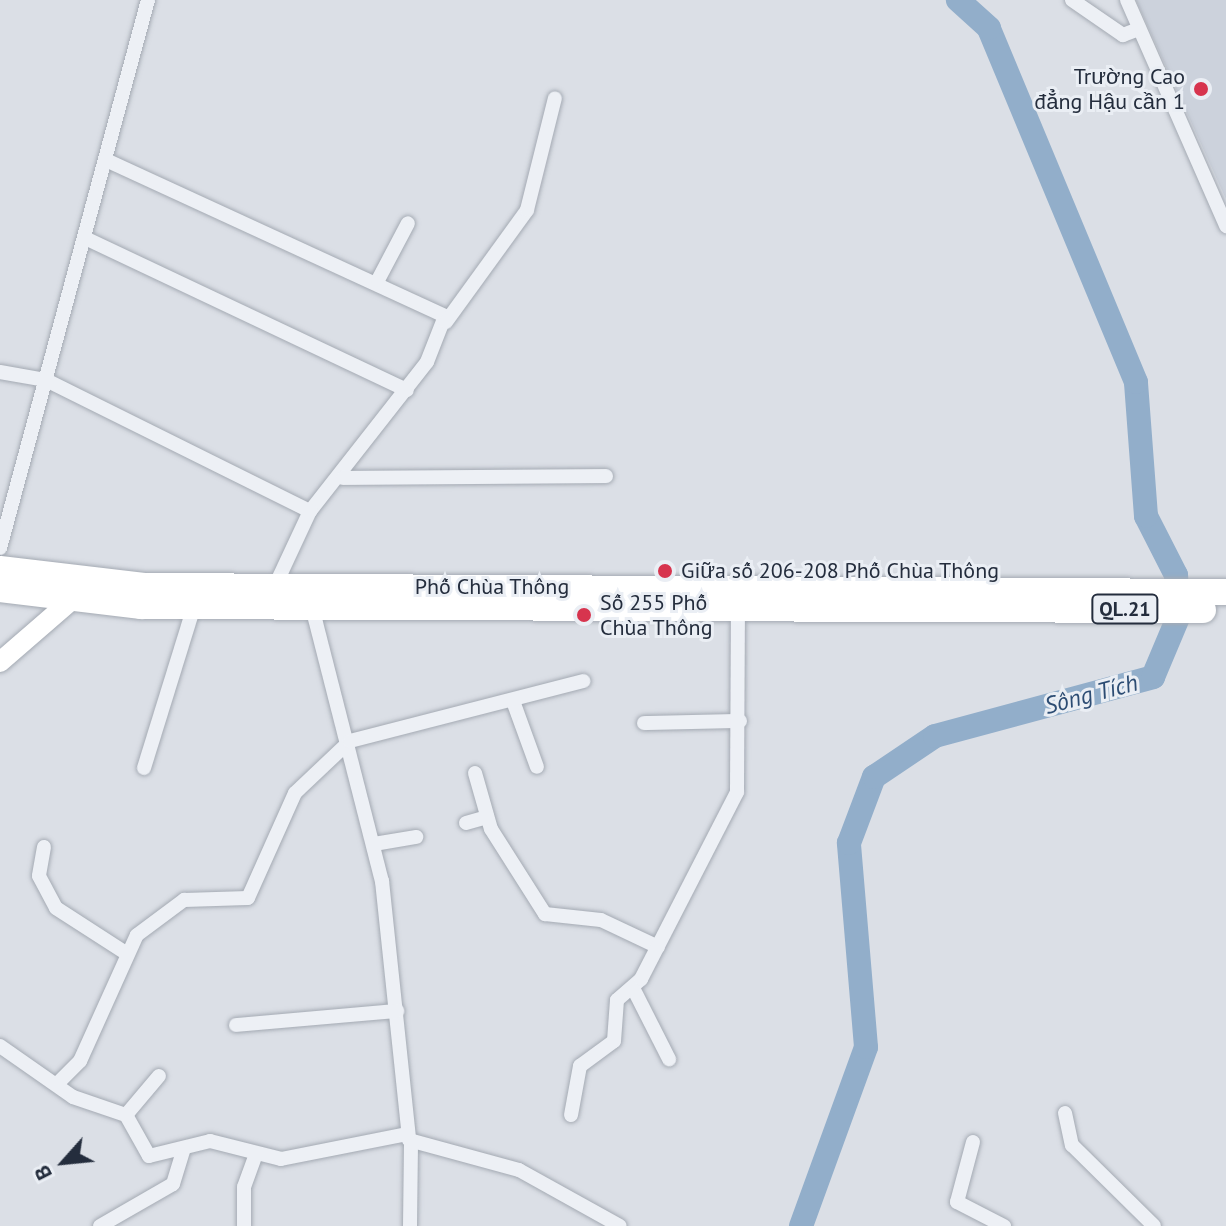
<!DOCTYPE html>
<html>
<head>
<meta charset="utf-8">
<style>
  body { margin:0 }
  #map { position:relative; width:1226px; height:1226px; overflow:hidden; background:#dbdfe6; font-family:"PT Sans",sans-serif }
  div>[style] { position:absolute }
  .built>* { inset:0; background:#ccd2dc }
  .river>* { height:24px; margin:-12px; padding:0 12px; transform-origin:12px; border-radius:12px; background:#92aeca }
  .roads { filter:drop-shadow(0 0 2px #a4aab3) drop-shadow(0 0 2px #a4aab3) }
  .street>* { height:14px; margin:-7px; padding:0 7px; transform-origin:7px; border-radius:7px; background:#edf0f5 }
  .secondary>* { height:20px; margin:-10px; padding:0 10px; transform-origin:10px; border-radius:10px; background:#fff }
  .highway>* { height:26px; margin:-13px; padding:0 13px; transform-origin:13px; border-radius:13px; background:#fff }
  .dots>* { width:22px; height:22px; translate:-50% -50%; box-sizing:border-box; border:4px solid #eaeef4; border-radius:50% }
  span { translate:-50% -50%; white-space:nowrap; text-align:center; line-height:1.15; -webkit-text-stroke:6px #eaeef4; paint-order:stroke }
  .shield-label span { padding:2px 6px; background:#eaeef4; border:2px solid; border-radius:6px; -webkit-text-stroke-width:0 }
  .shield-label { font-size:20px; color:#242d3d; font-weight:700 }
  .poi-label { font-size:22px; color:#242d3d }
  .right { translate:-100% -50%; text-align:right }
  .left { translate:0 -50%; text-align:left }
  .street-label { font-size:22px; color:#242d3d }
  .water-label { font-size:24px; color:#2c4c73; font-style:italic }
  .north { position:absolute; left:24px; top:1122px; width:80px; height:80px; -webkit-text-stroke:6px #eaeef4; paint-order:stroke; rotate:243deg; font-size:22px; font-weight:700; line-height:32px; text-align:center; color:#242d3d }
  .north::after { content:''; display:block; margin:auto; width:28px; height:36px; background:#242d3d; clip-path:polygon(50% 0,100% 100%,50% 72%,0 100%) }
</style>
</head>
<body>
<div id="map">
  <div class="built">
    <i style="clip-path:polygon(1136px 0,1226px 0,1226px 199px,1216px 177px)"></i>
  </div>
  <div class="river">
    <i style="left:801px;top:1226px;width:190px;rotate:-70deg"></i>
    <i style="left:866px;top:1047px;width:205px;rotate:-94.8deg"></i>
    <i style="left:849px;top:843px;width:71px;rotate:-69.3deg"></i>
    <i style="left:874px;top:777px;width:73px;rotate:-33.9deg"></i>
    <i style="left:935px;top:736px;width:226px;rotate:-15.1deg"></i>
    <i style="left:1153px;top:677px;width:67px;rotate:-67.2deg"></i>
    <i style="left:1179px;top:615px;width:40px;rotate:-94.3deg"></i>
    <i style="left:1176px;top:575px;width:66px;rotate:-117deg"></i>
    <i style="left:1146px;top:516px;width:134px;rotate:-94.3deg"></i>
    <i style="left:1136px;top:382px;width:383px;rotate:-112.6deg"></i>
    <i style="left:989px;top:28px;width:42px;rotate:-137.9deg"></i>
  </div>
  <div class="roads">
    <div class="street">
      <i style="left:1072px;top:0;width:62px;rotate:34.5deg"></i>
      <i style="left:1123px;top:35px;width:17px;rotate:-21deg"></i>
      <i style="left:1127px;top:0;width:247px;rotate:66.3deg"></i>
      <i style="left:106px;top:160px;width:373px;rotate:24.7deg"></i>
      <i style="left:445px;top:316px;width:49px;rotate:111.4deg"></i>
      <i style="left:427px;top:362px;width:189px;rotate:128.1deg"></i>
      <i style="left:310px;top:511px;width:83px;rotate:115deg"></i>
      <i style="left:85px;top:238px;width:356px;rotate:25.3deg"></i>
      <i style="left:378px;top:280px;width:64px;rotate:-62.2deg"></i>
      <i style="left:446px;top:322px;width:138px;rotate:-54.1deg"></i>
      <i style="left:527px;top:210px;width:115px;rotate:-76deg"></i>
      <i style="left:0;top:372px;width:47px;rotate:9.9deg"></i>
      <i style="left:46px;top:380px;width:295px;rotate:26.4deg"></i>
      <i style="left:343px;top:478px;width:263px;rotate:-0.4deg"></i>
      <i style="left:0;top:548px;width:568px;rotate:-74.89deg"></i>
      <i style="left:312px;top:607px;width:283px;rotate:75.7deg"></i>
      <i style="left:382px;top:881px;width:260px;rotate:84deg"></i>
      <i style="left:409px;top:1140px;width:114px;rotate:15.3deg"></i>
      <i style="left:519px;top:1170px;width:115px;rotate:29deg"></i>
      <i style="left:513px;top:701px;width:70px;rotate:70deg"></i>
      <i style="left:644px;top:723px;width:96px;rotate:-1.2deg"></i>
      <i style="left:144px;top:768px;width:170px;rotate:-72.8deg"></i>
      <i style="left:475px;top:773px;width:58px;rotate:74.1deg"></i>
      <i style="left:491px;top:829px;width:101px;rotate:57.6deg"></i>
      <i style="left:545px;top:914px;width:56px;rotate:6.1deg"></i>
      <i style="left:601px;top:920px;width:63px;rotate:25.3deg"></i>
      <i style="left:466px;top:823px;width:22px;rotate:-16deg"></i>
      <i style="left:374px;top:844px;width:43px;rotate:-9.5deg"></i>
      <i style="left:44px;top:847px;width:29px;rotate:100deg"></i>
      <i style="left:39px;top:876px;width:36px;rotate:62deg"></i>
      <i style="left:56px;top:908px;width:81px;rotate:32.9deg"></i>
      <i style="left:633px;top:988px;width:80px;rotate:63.1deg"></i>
      <i style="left:236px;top:1025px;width:162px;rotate:-5deg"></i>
      <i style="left:0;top:1046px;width:89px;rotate:34.9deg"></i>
      <i style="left:73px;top:1097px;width:56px;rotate:18.8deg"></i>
      <i style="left:126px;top:1115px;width:47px;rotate:60.7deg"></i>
      <i style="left:149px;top:1156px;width:63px;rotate:-13.8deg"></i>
      <i style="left:210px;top:1141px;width:73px;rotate:14.2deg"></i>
      <i style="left:281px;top:1159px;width:128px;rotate:-11.2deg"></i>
      <i style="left:59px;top:1082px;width:30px;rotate:-45deg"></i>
      <i style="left:80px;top:1061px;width:138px;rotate:-65.7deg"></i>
      <i style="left:137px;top:935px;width:59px;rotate:-36.7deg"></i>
      <i style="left:184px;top:900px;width:64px;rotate:-1.8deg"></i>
      <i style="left:248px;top:898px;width:115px;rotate:-65.9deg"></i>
      <i style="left:295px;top:793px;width:76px;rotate:-43.4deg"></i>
      <i style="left:350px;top:741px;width:241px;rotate:-14.4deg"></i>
      <i style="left:1065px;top:1113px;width:33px;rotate:78deg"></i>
      <i style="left:1072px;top:1145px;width:115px;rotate:44.6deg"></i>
      <i style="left:126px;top:1115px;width:51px;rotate:-49.8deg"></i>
      <i style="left:571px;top:1115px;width:50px;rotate:-79.6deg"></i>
      <i style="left:580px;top:1066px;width:42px;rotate:-36.3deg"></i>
      <i style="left:614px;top:1041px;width:41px;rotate:-85.8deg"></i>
      <i style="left:617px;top:1000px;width:32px;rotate:-41deg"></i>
      <i style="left:641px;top:979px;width:210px;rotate:-62.8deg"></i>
      <i style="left:737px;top:792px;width:184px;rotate:-89.7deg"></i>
      <i style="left:973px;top:1142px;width:62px;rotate:104.9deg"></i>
      <i style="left:957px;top:1202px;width:53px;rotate:27.1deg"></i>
      <i style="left:100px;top:1226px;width:84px;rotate:-29.9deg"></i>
      <i style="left:173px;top:1184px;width:34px;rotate:-73deg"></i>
      <i style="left:244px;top:1226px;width:39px;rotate:-90deg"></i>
      <i style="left:244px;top:1187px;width:32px;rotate:-70deg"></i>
      <i style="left:410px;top:1226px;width:84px;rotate:-89.3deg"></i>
    </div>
    <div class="secondary">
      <i style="left:0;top:662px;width:110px;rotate:-40.9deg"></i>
    </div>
    <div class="highway">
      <i style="left:0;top:569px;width:145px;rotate:6.7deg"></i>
      <i style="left:144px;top:586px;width:1082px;rotate:0.32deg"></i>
      <i style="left:0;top:589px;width:142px;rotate:6.9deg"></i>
      <i style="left:141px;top:606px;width:1062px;rotate:0.22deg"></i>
    </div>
  </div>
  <div class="dots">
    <i style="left:1201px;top:89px;background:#d7344e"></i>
    <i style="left:665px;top:571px;background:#d7344e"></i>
    <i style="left:584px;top:615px;background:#d7344e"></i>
  </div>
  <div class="shield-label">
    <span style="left:1125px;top:609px">QL.21</span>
  </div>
  <div class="poi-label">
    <span class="right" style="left:1185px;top:89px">Trường Cao<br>đẳng Hậu cần 1</span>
    <span class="left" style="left:681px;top:571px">Giữa số 206-208 Phố Chùa Thông</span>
    <span class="left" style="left:600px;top:615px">Số 255 Phố<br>Chùa Thông</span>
  </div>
  <div class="street-label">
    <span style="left:492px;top:587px">Phố Chùa Thông</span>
  </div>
  <div class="water-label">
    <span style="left:1091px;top:694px;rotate:-15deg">Sông Tích</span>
  </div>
  <div class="north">B</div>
</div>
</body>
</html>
